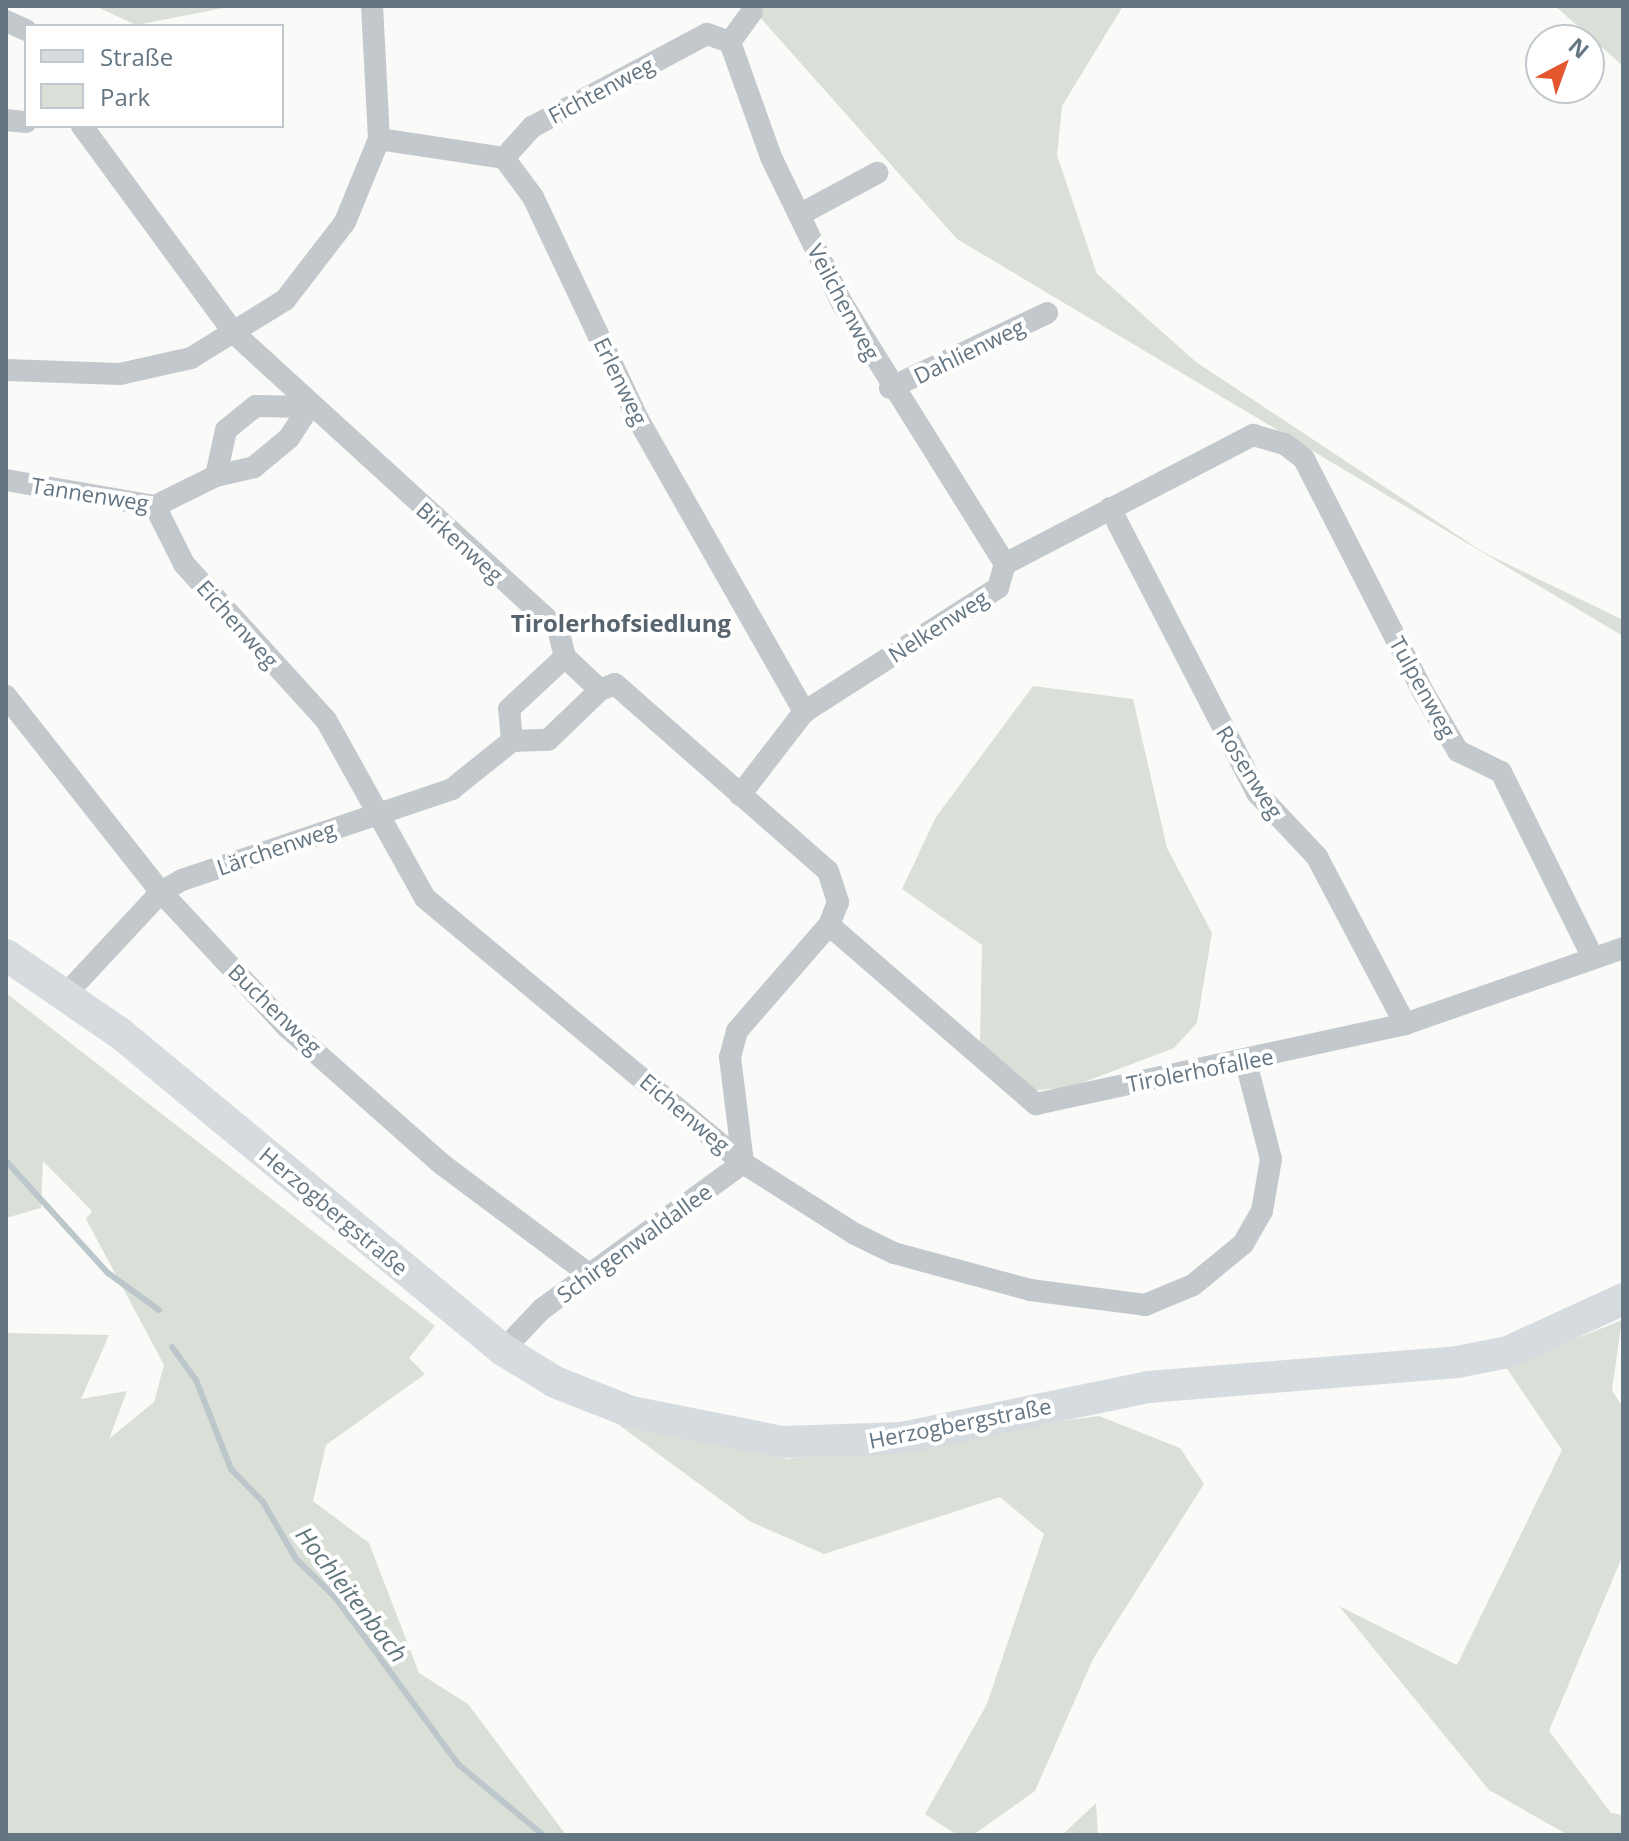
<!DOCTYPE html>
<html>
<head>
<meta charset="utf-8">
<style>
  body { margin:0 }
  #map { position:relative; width:1629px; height:1841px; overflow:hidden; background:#fafaf8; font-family:"Open Sans",sans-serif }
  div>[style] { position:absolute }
  .green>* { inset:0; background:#dadfd7 }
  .stream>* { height:6px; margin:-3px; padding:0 3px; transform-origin:3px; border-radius:3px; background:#bbc7cb }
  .street>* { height:22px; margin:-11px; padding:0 11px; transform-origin:11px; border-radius:11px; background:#c3c8cc }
  .secondary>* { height:32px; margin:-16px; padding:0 16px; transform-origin:16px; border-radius:16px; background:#d6dbdf }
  span { translate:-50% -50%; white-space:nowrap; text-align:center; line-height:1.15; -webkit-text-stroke:8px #fff; paint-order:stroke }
  .street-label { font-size:22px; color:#657683 }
  .neighbourhood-label { font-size:24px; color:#57646e; font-weight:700 }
  .water-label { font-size:24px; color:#60757c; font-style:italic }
  .frame { position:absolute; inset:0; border:8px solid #657683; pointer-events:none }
  .legend { position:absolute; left:24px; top:24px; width:260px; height:104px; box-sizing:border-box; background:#fff; border:2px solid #c1c8cd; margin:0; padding:10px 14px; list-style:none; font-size:24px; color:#657683 }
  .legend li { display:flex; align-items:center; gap:16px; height:40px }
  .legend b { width:40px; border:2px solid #c1c8cd }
  .north { position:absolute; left:1525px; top:24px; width:80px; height:80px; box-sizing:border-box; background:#fff; border:2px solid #c1c8cd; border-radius:50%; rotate:41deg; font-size:22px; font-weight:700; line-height:32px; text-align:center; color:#657683 }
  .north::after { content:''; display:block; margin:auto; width:28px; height:36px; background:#e4572e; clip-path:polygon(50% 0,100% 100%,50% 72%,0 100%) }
</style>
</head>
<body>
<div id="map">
  <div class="green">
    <i style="clip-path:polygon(95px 6px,234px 6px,136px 25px)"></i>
    <i style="clip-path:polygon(750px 6px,1123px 6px,1062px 106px,1057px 155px,1097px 274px,1196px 362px,1483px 552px,1623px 620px,1623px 636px,957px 239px)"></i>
    <i style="clip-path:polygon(1555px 6px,1623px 6px,1623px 66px)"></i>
    <i style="clip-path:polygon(1033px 686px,1133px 699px,1167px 848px,1212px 933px,1197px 1023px,1174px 1048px,1071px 1087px,1030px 1091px,980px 1041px,982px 945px,902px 889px,936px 817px)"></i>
    <i style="clip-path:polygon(6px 993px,435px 1326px,409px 1358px,425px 1374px,326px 1445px,313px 1501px,369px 1543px,419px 1673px,468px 1704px,566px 1835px,6px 1835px,6px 1333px,109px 1335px,81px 1399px,127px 1391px,109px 1439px,154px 1402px,164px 1365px,86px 1219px,92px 1211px,43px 1161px,41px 1208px,6px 1218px)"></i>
    <i style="clip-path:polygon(1622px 1320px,1612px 1390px,1623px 1408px,1623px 1555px,1549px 1731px,1611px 1813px,1623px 1815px,1623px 1835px,1568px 1835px,1489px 1790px,1339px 1606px,1457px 1665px,1562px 1450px,1506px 1367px)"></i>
    <i style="clip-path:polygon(1099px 1416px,1180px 1448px,1204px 1484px,1093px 1659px,1035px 1791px,973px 1835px,957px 1835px,925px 1814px,987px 1704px,1044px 1534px,1000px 1497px,824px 1554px,751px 1522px,619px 1425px,787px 1459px)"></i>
    <i style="clip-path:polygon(1096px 1803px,1098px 1835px,1062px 1835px)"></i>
  </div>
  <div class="stream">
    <i style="left:6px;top:1161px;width:151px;rotate:47.7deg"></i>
    <i style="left:108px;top:1273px;width:63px;rotate:36deg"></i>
    <i style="left:172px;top:1347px;width:41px;rotate:54deg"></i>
    <i style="left:196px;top:1380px;width:96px;rotate:68.5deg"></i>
    <i style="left:231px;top:1469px;width:46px;rotate:45.9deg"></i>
    <i style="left:263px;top:1502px;width:66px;rotate:59.9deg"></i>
    <i style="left:296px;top:1559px;width:54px;rotate:44.3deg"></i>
    <i style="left:335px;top:1597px;width:209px;rotate:53.6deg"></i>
    <i style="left:459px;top:1765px;width:109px;rotate:39.8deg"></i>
  </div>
  <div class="street">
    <i style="left:6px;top:21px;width:22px;rotate:24deg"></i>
    <i style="left:730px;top:42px;width:37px;rotate:-54deg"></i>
    <i style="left:6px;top:120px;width:20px;rotate:6deg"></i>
    <i style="left:82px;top:126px;width:258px;rotate:53.7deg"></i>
    <i style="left:235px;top:334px;width:437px;rotate:42.4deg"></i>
    <i style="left:558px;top:629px;width:29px;rotate:76deg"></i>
    <i style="left:565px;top:657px;width:48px;rotate:43.3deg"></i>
    <i style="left:600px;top:690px;width:16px;rotate:-22deg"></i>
    <i style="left:615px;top:684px;width:283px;rotate:41.3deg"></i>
    <i style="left:828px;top:871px;width:33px;rotate:72deg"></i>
    <i style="left:838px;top:902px;width:25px;rotate:111deg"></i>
    <i style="left:829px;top:925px;width:140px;rotate:131deg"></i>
    <i style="left:737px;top:1031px;width:27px;rotate:105deg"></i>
    <i style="left:730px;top:1057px;width:107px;rotate:83deg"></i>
    <i style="left:743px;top:1163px;width:248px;rotate:144deg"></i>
    <i style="left:542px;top:1309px;width:57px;rotate:133.6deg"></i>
    <i style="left:379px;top:139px;width:126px;rotate:8.6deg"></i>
    <i style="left:504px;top:158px;width:49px;rotate:53.4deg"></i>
    <i style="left:533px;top:197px;width:248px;rotate:64.7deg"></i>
    <i style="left:639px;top:421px;width:335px;rotate:60.4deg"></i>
    <i style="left:504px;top:158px;width:42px;rotate:-47.9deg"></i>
    <i style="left:532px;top:127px;width:198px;rotate:-28deg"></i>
    <i style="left:707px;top:34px;width:24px;rotate:19deg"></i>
    <i style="left:730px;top:42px;width:122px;rotate:70.4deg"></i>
    <i style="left:771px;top:157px;width:162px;rotate:64.1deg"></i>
    <i style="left:842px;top:303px;width:308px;rotate:58deg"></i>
    <i style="left:799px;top:215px;width:89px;rotate:-28.3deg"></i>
    <i style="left:6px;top:370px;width:114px;rotate:2deg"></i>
    <i style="left:120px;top:374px;width:73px;rotate:-12.7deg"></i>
    <i style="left:191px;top:358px;width:110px;rotate:-31.7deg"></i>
    <i style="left:285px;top:300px;width:98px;rotate:-52.4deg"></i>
    <i style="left:345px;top:222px;width:90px;rotate:-67.7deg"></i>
    <i style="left:379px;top:139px;width:133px;rotate:-93deg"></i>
    <i style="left:890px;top:388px;width:174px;rotate:-25.5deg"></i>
    <i style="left:216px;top:476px;width:39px;rotate:-13deg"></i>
    <i style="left:254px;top:467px;width:45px;rotate:-39.6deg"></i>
    <i style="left:289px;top:438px;width:37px;rotate:-57deg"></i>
    <i style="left:6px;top:480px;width:151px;rotate:9.9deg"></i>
    <i style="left:155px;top:506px;width:68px;rotate:-26.2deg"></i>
    <i style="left:216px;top:476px;width:47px;rotate:-77.7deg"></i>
    <i style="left:226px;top:430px;width:38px;rotate:-39deg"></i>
    <i style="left:256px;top:406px;width:53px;rotate:1.1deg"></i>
    <i style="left:155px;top:506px;width:65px;rotate:63.4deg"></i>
    <i style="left:184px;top:564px;width:211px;rotate:47.7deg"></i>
    <i style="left:326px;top:720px;width:204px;rotate:60.9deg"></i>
    <i style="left:425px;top:898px;width:414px;rotate:39.8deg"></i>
    <i style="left:743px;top:1163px;width:133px;rotate:32.4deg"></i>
    <i style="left:855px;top:1234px;width:43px;rotate:26deg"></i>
    <i style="left:894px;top:1253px;width:141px;rotate:15.2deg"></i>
    <i style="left:1030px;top:1290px;width:116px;rotate:7.4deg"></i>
    <i style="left:1145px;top:1305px;width:52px;rotate:-22.6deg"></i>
    <i style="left:1193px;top:1285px;width:65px;rotate:-39.4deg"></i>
    <i style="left:1243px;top:1244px;width:38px;rotate:-60deg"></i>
    <i style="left:1262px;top:1211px;width:53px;rotate:-80.2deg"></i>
    <i style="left:1271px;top:1159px;width:100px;rotate:-104.5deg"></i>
    <i style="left:1110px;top:508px;width:321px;rotate:62.7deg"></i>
    <i style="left:1257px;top:793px;width:88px;rotate:46.8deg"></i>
    <i style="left:1317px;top:857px;width:189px;rotate:62.2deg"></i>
    <i style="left:6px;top:696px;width:250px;rotate:51.7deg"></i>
    <i style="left:161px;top:892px;width:186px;rotate:47deg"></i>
    <i style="left:288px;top:1028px;width:207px;rotate:41.5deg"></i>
    <i style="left:443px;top:1165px;width:184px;rotate:36.8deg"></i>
    <i style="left:512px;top:741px;width:36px;rotate:-2deg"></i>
    <i style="left:548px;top:740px;width:72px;rotate:-43.9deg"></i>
    <i style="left:740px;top:795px;width:105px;rotate:-52.4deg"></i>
    <i style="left:804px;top:712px;width:230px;rotate:-32.6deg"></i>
    <i style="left:998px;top:588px;width:25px;rotate:-74deg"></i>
    <i style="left:1005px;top:564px;width:280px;rotate:-27.5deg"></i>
    <i style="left:1253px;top:435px;width:33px;rotate:16deg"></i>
    <i style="left:1285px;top:444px;width:24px;rotate:38deg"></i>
    <i style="left:1304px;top:459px;width:265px;rotate:62.9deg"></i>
    <i style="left:1425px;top:695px;width:65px;rotate:59.5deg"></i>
    <i style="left:1458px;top:751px;width:48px;rotate:26deg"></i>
    <i style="left:1501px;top:772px;width:208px;rotate:63.7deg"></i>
    <i style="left:829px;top:925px;width:274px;rotate:40.9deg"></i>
    <i style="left:1036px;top:1104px;width:378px;rotate:-12.2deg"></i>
    <i style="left:1405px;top:1024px;width:231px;rotate:-19.2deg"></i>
    <i style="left:66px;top:994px;width:139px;rotate:-47deg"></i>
    <i style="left:161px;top:892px;width:24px;rotate:-30deg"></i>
    <i style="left:182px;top:880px;width:285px;rotate:-18.6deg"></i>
    <i style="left:452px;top:789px;width:77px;rotate:-38.7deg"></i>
    <i style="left:512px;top:741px;width:32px;rotate:-95deg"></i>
    <i style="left:509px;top:709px;width:76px;rotate:-42.9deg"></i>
  </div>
  <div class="secondary">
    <i style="left:6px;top:955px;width:140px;rotate:34.5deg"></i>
    <i style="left:121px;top:1034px;width:496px;rotate:39.6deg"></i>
    <i style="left:503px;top:1350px;width:61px;rotate:31.6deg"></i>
    <i style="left:555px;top:1382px;width:82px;rotate:21.5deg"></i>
    <i style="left:631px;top:1412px;width:155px;rotate:11.2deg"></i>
    <i style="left:783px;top:1442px;width:119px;rotate:-1.9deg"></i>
    <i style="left:902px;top:1438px;width:251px;rotate:-11.7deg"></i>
    <i style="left:1148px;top:1387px;width:310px;rotate:-4.6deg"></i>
    <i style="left:1457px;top:1362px;width:52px;rotate:-11.1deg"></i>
    <i style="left:1508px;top:1352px;width:127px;rotate:-24.7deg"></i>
  </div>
  <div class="street-label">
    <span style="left:601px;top:90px;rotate:-28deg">Fichtenweg</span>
    <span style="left:844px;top:302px;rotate:62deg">Veilchenweg</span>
    <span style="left:969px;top:351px;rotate:-26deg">Dahlienweg</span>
    <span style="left:621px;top:381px;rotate:64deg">Erlenweg</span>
    <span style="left:90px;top:494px;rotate:9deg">Tannenweg</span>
    <span style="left:460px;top:542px;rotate:42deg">Birkenweg</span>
    <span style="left:238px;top:624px;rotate:48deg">Eichenweg</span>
    <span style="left:938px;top:626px;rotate:-33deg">Nelkenweg</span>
    <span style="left:1423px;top:687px;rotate:61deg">Tulpenweg</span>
    <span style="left:1250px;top:772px;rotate:58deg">Rosenweg</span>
    <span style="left:276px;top:848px;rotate:-19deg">Lärchenweg</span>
    <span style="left:275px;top:1009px;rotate:44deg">Buchenweg</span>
    <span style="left:1200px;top:1070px;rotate:-11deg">Tirolerhofallee</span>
    <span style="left:685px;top:1113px;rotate:40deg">Eichenweg</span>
    <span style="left:334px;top:1211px;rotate:40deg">Herzogbergstraße</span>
    <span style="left:634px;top:1243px;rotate:-36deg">Schirgenwaldallee</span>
    <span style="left:960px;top:1423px;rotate:-11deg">Herzogbergstraße</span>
  </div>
  <div class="neighbourhood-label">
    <span style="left:621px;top:623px">Tirolerhofsiedlung</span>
  </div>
  <div class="water-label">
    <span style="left:352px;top:1594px;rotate:52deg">Hochleitenbach</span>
  </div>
  <div class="frame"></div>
  <ul class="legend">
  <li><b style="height:10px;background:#d6dbdf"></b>Straße</li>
  <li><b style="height:22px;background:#dadfd7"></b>Park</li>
  </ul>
  <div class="north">N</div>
</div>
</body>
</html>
